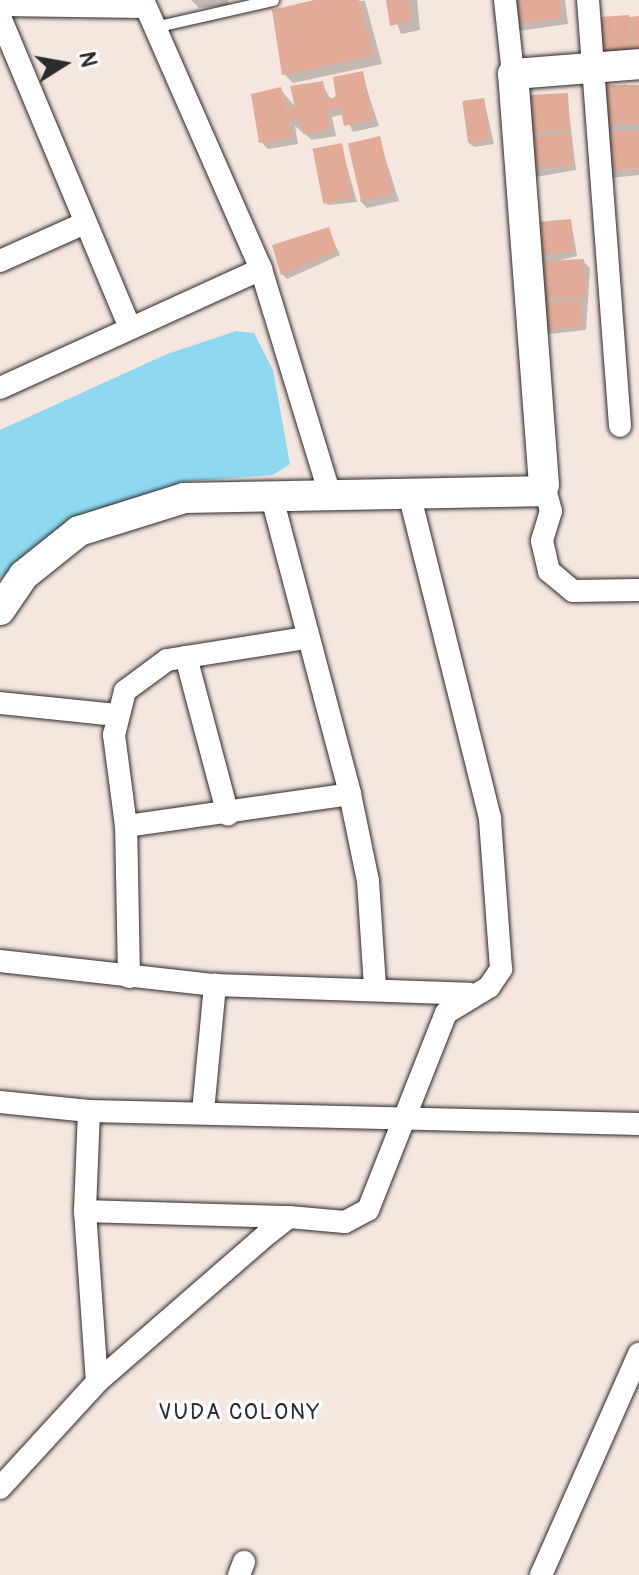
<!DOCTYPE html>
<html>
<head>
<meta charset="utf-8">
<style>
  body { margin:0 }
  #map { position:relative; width:639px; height:1575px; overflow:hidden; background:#f6e6e0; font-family:Pangolin,sans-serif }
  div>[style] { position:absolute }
  .water>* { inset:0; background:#8fd9f0 }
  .shadow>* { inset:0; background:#0003 }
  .building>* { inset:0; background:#e2ab98; transform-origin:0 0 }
  .roads { filter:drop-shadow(0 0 2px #2b2b2b) drop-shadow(0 0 2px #2b2b2b) }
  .lane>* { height:11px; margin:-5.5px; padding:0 5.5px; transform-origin:5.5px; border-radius:5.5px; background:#fff }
  .street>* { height:22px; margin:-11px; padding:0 11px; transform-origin:11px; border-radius:11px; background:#fff }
  .secondary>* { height:30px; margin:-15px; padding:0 15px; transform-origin:15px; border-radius:15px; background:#fff }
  span { translate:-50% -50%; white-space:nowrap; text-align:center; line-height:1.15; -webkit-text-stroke:7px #fff; paint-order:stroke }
  .neighbourhood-label { font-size:22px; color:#2b2b2b; letter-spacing:2px }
  .north { position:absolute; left:24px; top:24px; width:80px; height:80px; -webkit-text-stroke:6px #fff; paint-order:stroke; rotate:79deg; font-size:22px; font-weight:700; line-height:32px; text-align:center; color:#2b2b2b }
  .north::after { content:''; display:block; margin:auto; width:28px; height:36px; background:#2b2b2b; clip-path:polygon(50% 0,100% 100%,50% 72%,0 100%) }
</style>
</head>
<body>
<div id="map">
  <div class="water">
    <i style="clip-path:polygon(236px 331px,254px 333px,273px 370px,290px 464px,273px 475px,181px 482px,72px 523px,0 579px,0 430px,167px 354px)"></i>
  </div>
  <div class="shadow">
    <i style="clip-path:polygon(191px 0,228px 0,229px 5px,199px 8px)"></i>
    <i style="clip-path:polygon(323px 0,365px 1px,382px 64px,293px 83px,284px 74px)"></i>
    <i style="clip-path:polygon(388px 0,417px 0,420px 30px,401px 34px)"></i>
    <i style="clip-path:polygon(508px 0,565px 0,568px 24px,518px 31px)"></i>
    <i style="clip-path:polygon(628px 17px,639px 18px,639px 63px,602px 67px)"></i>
    <i style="clip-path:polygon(362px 74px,379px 126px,353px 132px,344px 114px,332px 117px,336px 136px,312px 140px,295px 126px,298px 144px,268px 149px,261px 142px,281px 90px,298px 110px,322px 83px,331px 100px)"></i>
    <i style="clip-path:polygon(639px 88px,639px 175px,610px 178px,604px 127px)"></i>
    <i style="clip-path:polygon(567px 96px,576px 170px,530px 178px,523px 134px)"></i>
    <i style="clip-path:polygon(484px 100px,494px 144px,474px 147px,469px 143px)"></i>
    <i style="clip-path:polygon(379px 138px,399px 201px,367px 208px,360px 201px)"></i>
    <i style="clip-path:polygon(341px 145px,357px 202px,328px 205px,324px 201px)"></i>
    <i style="clip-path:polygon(571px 221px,577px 256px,545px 264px,583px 261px,590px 268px,586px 330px,540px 335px,531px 257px)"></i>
    <i style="clip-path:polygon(328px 230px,340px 255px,287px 279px,282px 274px)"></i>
  </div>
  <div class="building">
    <i style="clip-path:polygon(314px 0,359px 0,374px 55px,282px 75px,272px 10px)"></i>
    <i style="clip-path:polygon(386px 0,408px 0,411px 21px,390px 26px)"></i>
    <i style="clip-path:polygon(506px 0,560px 0,562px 18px,509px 25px)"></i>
    <i style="left:629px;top:15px;width:46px;height:37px;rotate:86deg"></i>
    <i style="clip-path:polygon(639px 16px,639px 61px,634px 61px,630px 17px)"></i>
    <i style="clip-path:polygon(363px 71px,373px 120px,344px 126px,340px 107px,327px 111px,330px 129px,303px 134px,300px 120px,290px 120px,292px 138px,259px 143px,251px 94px,281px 87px,287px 108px,295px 108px,290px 86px,323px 81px,327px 99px,336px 97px,333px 77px)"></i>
    <i style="left:639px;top:85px;width:39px;height:40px;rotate:90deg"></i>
    <i style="left:568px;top:93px;width:37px;height:49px;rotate:87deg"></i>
    <i style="left:484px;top:98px;width:42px;height:22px;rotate:82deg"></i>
    <i style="clip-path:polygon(639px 130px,639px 168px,602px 172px,602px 132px)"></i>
    <i style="left:571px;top:133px;width:33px;height:50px;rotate:87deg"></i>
    <i style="left:380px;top:136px;width:59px;height:33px;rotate:77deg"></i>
    <i style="left:342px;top:143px;width:56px;height:30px;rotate:79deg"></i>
    <i style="left:571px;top:219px;width:33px;height:45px;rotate:85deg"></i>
    <i style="clip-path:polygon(329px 227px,337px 251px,281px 275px,272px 245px)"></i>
    <i style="left:584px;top:259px;width:38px;height:54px;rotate:87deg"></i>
    <i style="left:580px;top:300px;width:27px;height:47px;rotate:86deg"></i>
  </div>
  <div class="roads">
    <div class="lane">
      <i style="left:154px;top:27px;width:122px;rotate:-12.8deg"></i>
    </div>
    <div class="street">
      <i style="left:143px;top:0;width:294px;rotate:66.3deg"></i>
      <i style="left:261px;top:269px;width:232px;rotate:73deg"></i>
      <i style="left:505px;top:0;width:74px;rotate:83.8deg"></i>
      <i style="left:588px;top:0;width:427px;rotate:85.7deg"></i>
      <i style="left:0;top:5px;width:145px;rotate:0.8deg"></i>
      <i style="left:0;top:17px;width:337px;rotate:67.3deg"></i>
      <i style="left:0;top:261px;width:93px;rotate:-24.1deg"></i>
      <i style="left:0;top:388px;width:287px;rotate:-24.5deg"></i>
      <i style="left:544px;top:485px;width:27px;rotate:75deg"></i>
      <i style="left:551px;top:511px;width:31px;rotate:107deg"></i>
      <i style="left:542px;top:541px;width:31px;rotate:77deg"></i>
      <i style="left:549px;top:571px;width:31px;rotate:40deg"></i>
      <i style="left:573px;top:591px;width:66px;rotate:-0.9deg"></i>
      <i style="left:271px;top:494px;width:310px;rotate:75.2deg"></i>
      <i style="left:350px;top:794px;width:89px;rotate:78.3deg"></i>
      <i style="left:368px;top:881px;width:105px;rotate:86.2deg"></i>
      <i style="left:186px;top:657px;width:163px;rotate:75.1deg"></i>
      <i style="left:0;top:703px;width:118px;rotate:5.9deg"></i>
      <i style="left:126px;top:826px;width:226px;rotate:-8.1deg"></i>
      <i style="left:0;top:961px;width:216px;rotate:6.4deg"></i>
      <i style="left:215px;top:985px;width:254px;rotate:2deg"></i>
      <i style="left:129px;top:977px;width:151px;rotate:-91.1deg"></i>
      <i style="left:126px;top:826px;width:92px;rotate:-97.5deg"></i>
      <i style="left:114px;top:735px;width:45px;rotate:-76deg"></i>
      <i style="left:125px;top:691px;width:52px;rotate:-36.4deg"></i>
      <i style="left:167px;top:660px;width:141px;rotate:-9deg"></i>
      <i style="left:0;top:1102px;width:89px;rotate:5.8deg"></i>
      <i style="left:89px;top:1111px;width:550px;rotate:1.35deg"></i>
      <i style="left:89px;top:1111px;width:100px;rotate:92.3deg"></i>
      <i style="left:85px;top:1211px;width:171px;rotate:86deg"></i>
      <i style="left:203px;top:1112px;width:128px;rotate:-84.6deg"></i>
      <i style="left:85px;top:1211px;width:204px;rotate:1.7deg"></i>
      <i style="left:0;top:1488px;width:144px;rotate:-47.5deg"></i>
      <i style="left:97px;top:1382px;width:224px;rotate:-41deg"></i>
      <i style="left:266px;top:1235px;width:29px;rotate:-38deg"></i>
      <i style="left:289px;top:1217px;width:56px;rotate:5.1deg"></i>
      <i style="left:345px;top:1222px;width:26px;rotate:-28deg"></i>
      <i style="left:368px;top:1210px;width:212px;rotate:-68.4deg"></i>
      <i style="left:446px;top:1013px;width:50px;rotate:-31.2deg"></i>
      <i style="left:489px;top:987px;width:22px;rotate:-56deg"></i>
      <i style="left:501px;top:969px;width:151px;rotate:-94.2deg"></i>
      <i style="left:490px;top:818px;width:335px;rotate:-104deg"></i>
      <i style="left:239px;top:1575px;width:14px;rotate:-69deg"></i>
      <i style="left:541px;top:1575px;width:242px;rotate:-66.1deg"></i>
    </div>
    <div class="secondary">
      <i style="left:0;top:610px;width:42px;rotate:-55.6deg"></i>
      <i style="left:24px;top:575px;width:70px;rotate:-38.7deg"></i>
      <i style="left:79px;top:531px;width:110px;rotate:-17.4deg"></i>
      <i style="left:184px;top:498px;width:354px;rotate:-1.1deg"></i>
      <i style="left:538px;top:491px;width:8px;rotate:-45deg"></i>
      <i style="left:544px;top:485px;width:412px;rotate:-94.3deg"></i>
      <i style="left:513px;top:74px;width:126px;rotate:-4.5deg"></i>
    </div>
  </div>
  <div class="neighbourhood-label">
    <span style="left:240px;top:1413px">VUDA COLONY</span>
  </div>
  <div class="north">N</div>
</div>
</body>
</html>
